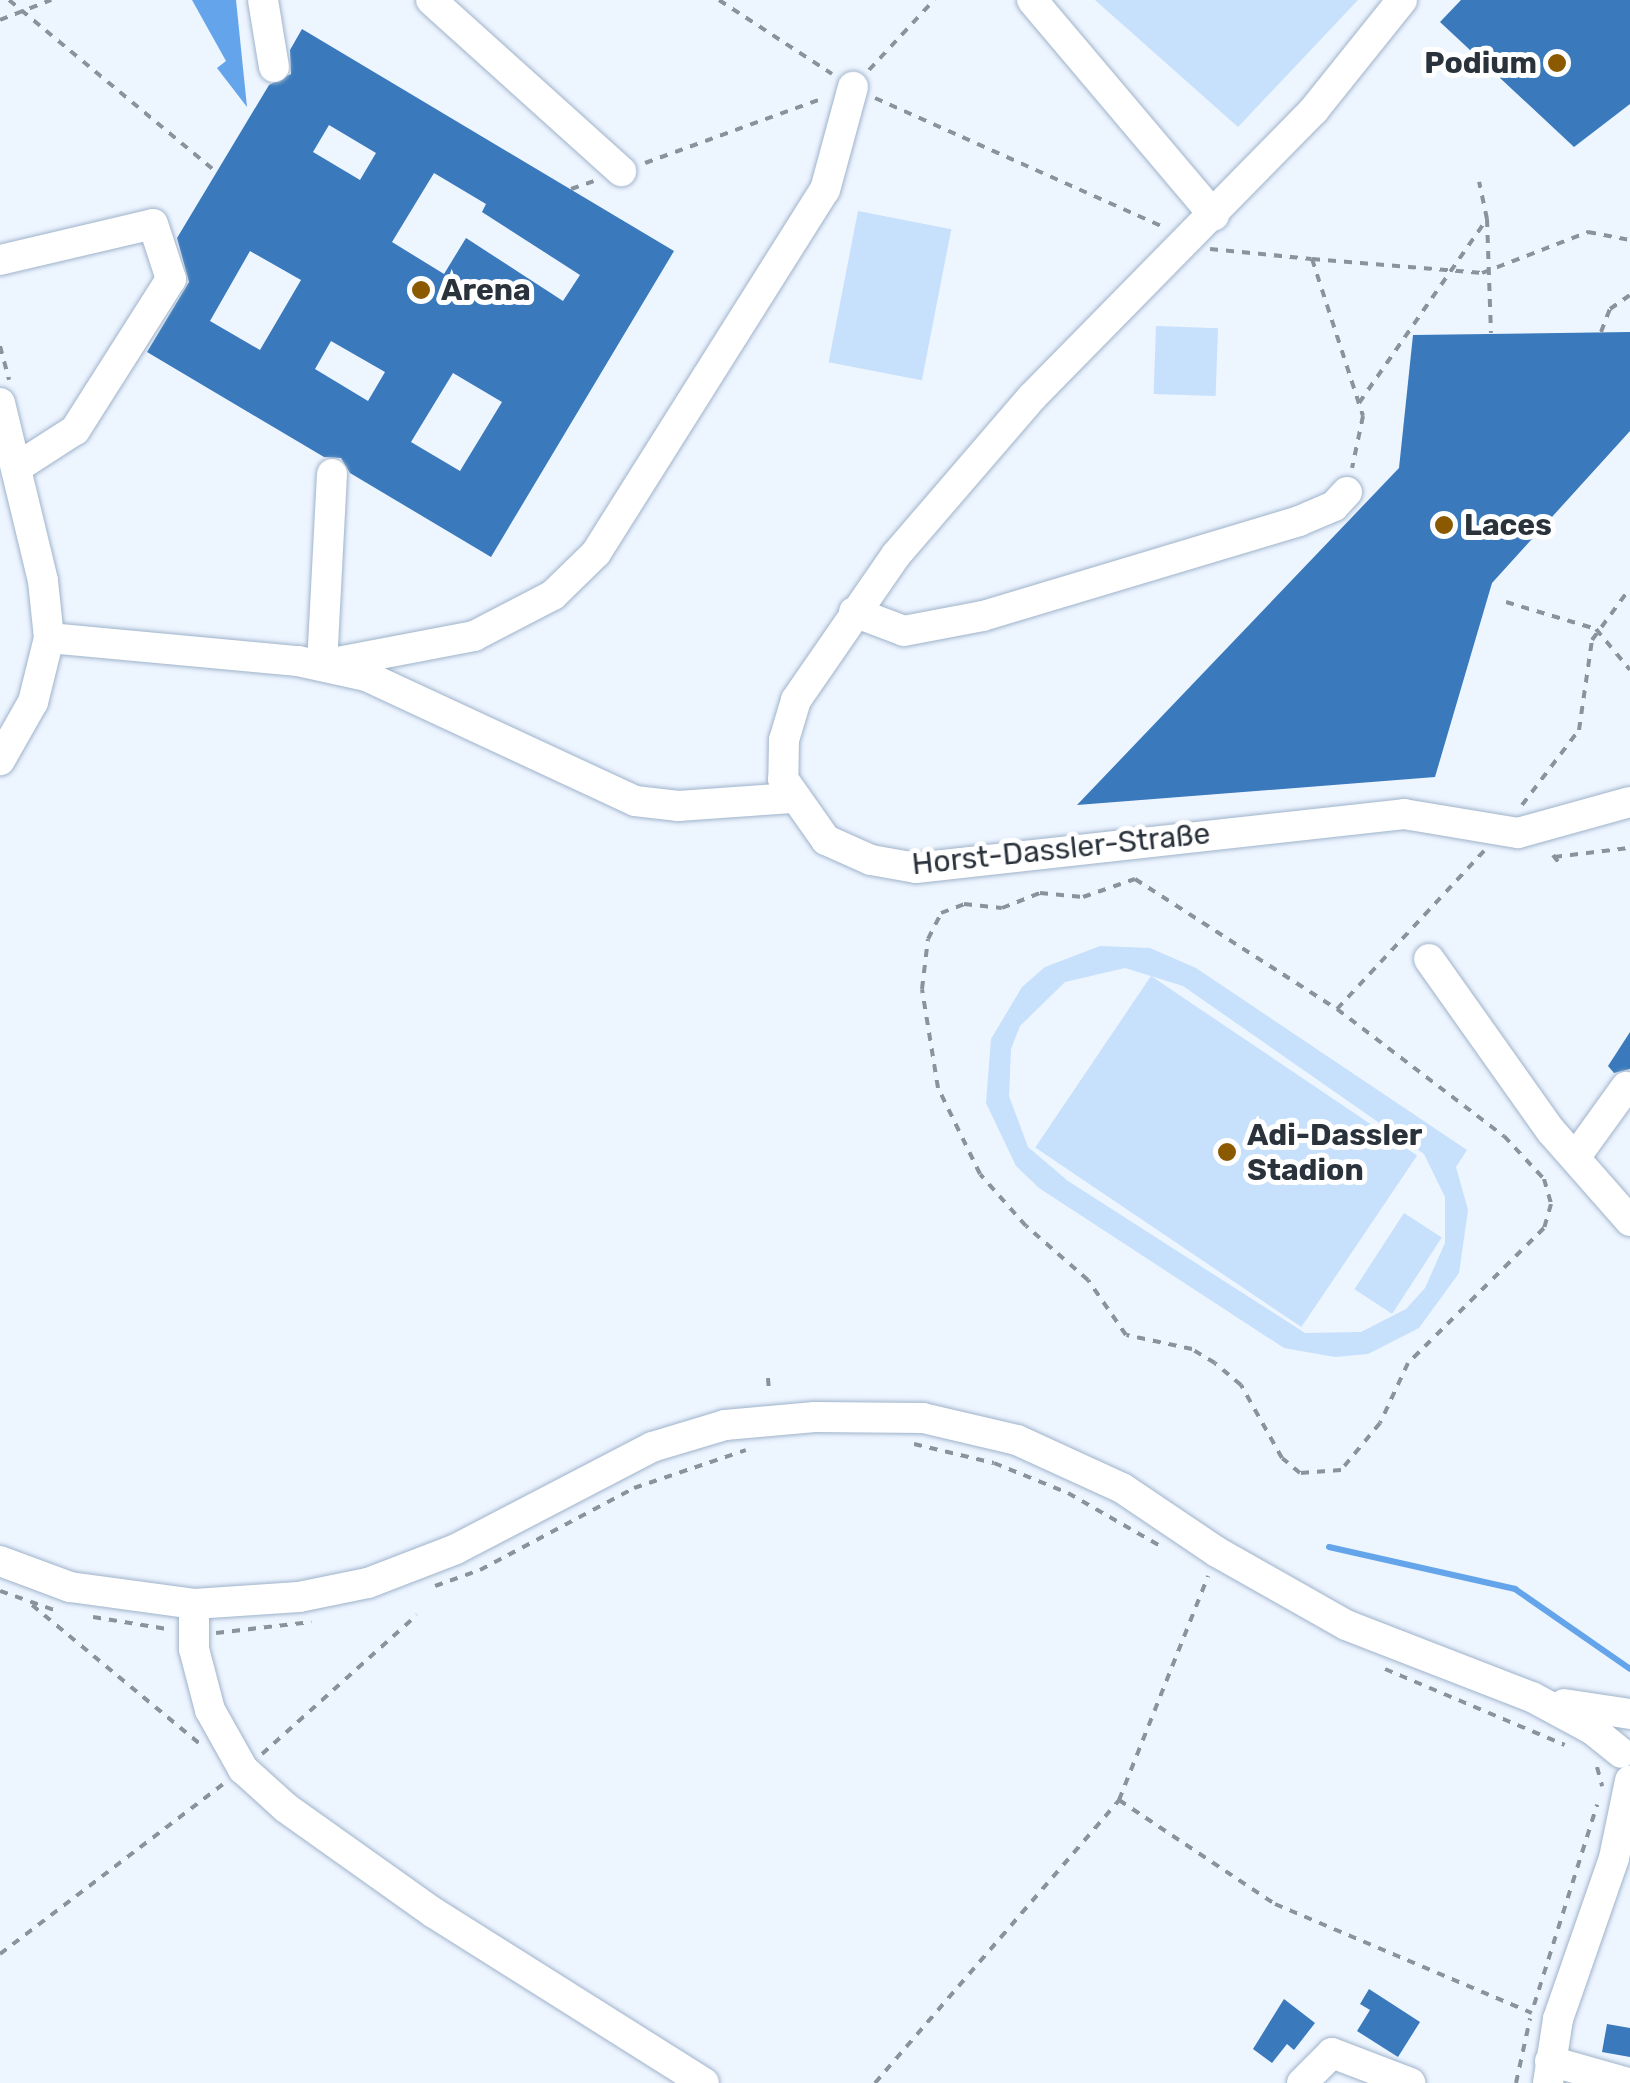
<!DOCTYPE html>
<html>
<head>
<meta charset="utf-8">
<style>
  body { margin:0 }
  #map { position:relative; width:1630px; height:2083px; overflow:hidden; background:#edf5ff; font-family:Rubik,sans-serif }
  div>[style] { position:absolute }
  .green>* { inset:0; background:#c7e0fc; transform-origin:0 0 }
  .water>* { inset:0; background:#64a4ea }
  .stream>* { height:6px; margin:-3px; padding:0 3px; transform-origin:3px; border-radius:3px; background:#64a4ea }
  .building>* { inset:0; background:#3979bc }
  .path>* { height:4px; margin-top:-2px; transform-origin:0; background:repeating-linear-gradient(90deg,#8a929b 0 8px,transparent 0 16px) }
  .roads { filter:drop-shadow(0 0 2px #9fb3ca) drop-shadow(0 0 2px #9fb3ca) }
  .minor>* { height:30px; margin:-15px; padding:0 15px; transform-origin:15px; border-radius:15px; background:#fff }
  .dots>* { width:28px; height:28px; translate:-50% -50%; box-sizing:border-box; border:5px solid #fff; border-radius:50% }
  span { translate:-50% -50%; white-space:nowrap; text-align:center; line-height:1.15; -webkit-text-stroke:10px #fff; paint-order:stroke }
  .poi-label { font-size:30px; color:#2a323b; font-weight:700 }
  .right { translate:-100% -50%; text-align:right }
  .left { translate:0 -50%; text-align:left }
  .street-label { font-size:30px; color:#2a323b }
</style>
</head>
<body>
<div id="map">
  <div class="green">
    <i style="clip-path:polygon(1095px 0,1358px 0,1238px 127px)"></i>
    <i style="left:858px;top:211px;width:95px;height:154px;rotate:11deg"></i>
    <i style="left:1156px;top:326px;width:62px;height:68px;rotate:2deg"></i>
    <i style="clip-path:polygon(evenodd,1100px 946px,1150px 948px,1196px 968px,1467px 1150px,1456px 1167px,1468px 1210px,1459px 1273px,1419px 1328px,1368px 1354px,1335px 1357px,1284px 1348px,1039px 1188px,1016px 1166px,986px 1103px,991px 1039px,1022px 987px,1045px 967px,1100px 946px,1125px 968px,1183px 986px,1424px 1154px,1445px 1197px,1445px 1243px,1425px 1288px,1406px 1309px,1361px 1332px,1305px 1333px,1068px 1181px,1028px 1147px,1009px 1096px,1011px 1049px,1020px 1026px,1065px 982px,1125px 968px)"></i>
    <i style="left:1151px;top:976px;width:321px;height:207px;rotate:34deg"></i>
    <i style="left:1404px;top:1213px;width:45px;height:91px;rotate:33deg"></i>
  </div>
  <div class="water">
    <i style="clip-path:polygon(192px 0,236px 0,247px 107px,217px 68px,226px 61px)"></i>
  </div>
  <div class="stream">
    <i style="left:1329px;top:1547px;width:191px;rotate:12.7deg"></i>
    <i style="left:1515px;top:1589px;width:140px;rotate:34.8deg"></i>
  </div>
  <div class="building">
    <i style="clip-path:polygon(1461px 0,1630px 0,1630px 104px,1574px 147px,1440px 22px)"></i>
    <i style="clip-path:polygon(evenodd,302px 29px,674px 251px,491px 557px,350px 473px,341px 458px,324px 457px,147px 352px,189px 282px,177px 238px,269px 85px,291px 74px,290px 50px,302px 29px,329px 125px,376px 153px,360px 180px,313px 152px,329px 125px,302px 29px,434px 173px,486px 204px,482px 212px,580px 275px,563px 301px,466px 238px,444px 274px,392px 242px,434px 173px,302px 29px,250px 251px,301px 280px,260px 350px,210px 321px,250px 251px,302px 29px,331px 341px,385px 372px,368px 401px,315px 369px,331px 341px,302px 29px,453px 373px,502px 402px,460px 471px,411px 442px,453px 373px)"></i>
    <i style="clip-path:polygon(1630px 332px,1630px 431px,1492px 583px,1435px 777px,1077px 805px,1399px 468px,1413px 335px)"></i>
    <i style="clip-path:polygon(1630px 1032px,1630px 1069px,1614px 1073px,1608px 1066px)"></i>
    <i style="clip-path:polygon(1369px 1989px,1420px 2022px,1398px 2057px,1357px 2031px,1370px 2010px,1360px 2004px)"></i>
    <i style="clip-path:polygon(1284px 1999px,1315px 2023px,1294px 2050px,1287px 2044px,1272px 2063px,1253px 2049px)"></i>
    <i style="clip-path:polygon(1607px 2024px,1630px 2028px,1630px 2057px,1602px 2052px)"></i>
  </div>
  <div class="path">
    <i style="left:9px;top:0;width:269px;rotate:39.7deg"></i>
    <i style="left:719px;top:0;width:135px;rotate:33.2deg"></i>
    <i style="left:0;top:20px;width:55px;rotate:-21.4deg"></i>
    <i style="left:869px;top:70px;width:96px;rotate:-47.1deg"></i>
    <i style="left:875px;top:98px;width:316px;rotate:24.1deg"></i>
    <i style="left:645px;top:163px;width:190px;rotate:-20deg"></i>
    <i style="left:571px;top:189px;width:24px;rotate:-19deg"></i>
    <i style="left:1487px;top:219px;width:114px;rotate:88deg"></i>
    <i style="left:1210px;top:249px;width:102px;rotate:5.6deg"></i>
    <i style="left:1312px;top:259px;width:165px;rotate:72deg"></i>
    <i style="left:1363px;top:416px;width:53px;rotate:101.9deg"></i>
    <i style="left:1312px;top:259px;width:171px;rotate:4.7deg"></i>
    <i style="left:1482px;top:273px;width:114px;rotate:-21.1deg"></i>
    <i style="left:1588px;top:232px;width:43px;rotate:10.8deg"></i>
    <i style="left:1601px;top:332px;width:25px;rotate:-69deg"></i>
    <i style="left:1610px;top:309px;width:24px;rotate:-35deg"></i>
    <i style="left:0;top:346px;width:35px;rotate:75deg"></i>
    <i style="left:1359px;top:403px;width:224px;rotate:-55.2deg"></i>
    <i style="left:1487px;top:219px;width:38px;rotate:-102deg"></i>
    <i style="left:1506px;top:602px;width:94px;rotate:16.7deg"></i>
    <i style="left:1596px;top:629px;width:53px;rotate:50.3deg"></i>
    <i style="left:1522px;top:805px;width:94px;rotate:-52.8deg"></i>
    <i style="left:1579px;top:730px;width:91px;rotate:-81.8deg"></i>
    <i style="left:1592px;top:640px;width:64px;rotate:-53.8deg"></i>
    <i style="left:1553px;top:855px;width:15px;rotate:53deg"></i>
    <i style="left:1554px;top:857px;width:75px;rotate:-6.9deg"></i>
    <i style="left:1135px;top:879px;width:240px;rotate:32.8deg"></i>
    <i style="left:1337px;top:1009px;width:210px;rotate:37.3deg"></i>
    <i style="left:1504px;top:1136px;width:59px;rotate:47.1deg"></i>
    <i style="left:1544px;top:1179px;width:26px;rotate:74deg"></i>
    <i style="left:1551px;top:1204px;width:25px;rotate:106deg"></i>
    <i style="left:1544px;top:1228px;width:192px;rotate:135.2deg"></i>
    <i style="left:1408px;top:1363px;width:66px;rotate:115deg"></i>
    <i style="left:1380px;top:1423px;width:61px;rotate:129.7deg"></i>
    <i style="left:1341px;top:1470px;width:41px;rotate:175.8deg"></i>
    <i style="left:1300px;top:1473px;width:23px;rotate:-140deg"></i>
    <i style="left:1282px;top:1458px;width:84px;rotate:-119.3deg"></i>
    <i style="left:1241px;top:1385px;width:34px;rotate:-140deg"></i>
    <i style="left:1215px;top:1363px;width:27px;rotate:-149deg"></i>
    <i style="left:1192px;top:1349px;width:67px;rotate:-168deg"></i>
    <i style="left:1126px;top:1335px;width:67px;rotate:-124.6deg"></i>
    <i style="left:1088px;top:1280px;width:82px;rotate:-138.9deg"></i>
    <i style="left:1026px;top:1226px;width:69px;rotate:-131.5deg"></i>
    <i style="left:980px;top:1174px;width:96px;rotate:-116deg"></i>
    <i style="left:938px;top:1088px;width:100px;rotate:-99.2deg"></i>
    <i style="left:922px;top:989px;width:50px;rotate:-83.2deg"></i>
    <i style="left:928px;top:939px;width:29px;rotate:-63deg"></i>
    <i style="left:941px;top:913px;width:25px;rotate:-21deg"></i>
    <i style="left:964px;top:904px;width:38px;rotate:6deg"></i>
    <i style="left:1002px;top:908px;width:41px;rotate:-21.5deg"></i>
    <i style="left:1040px;top:893px;width:43px;rotate:5.3deg"></i>
    <i style="left:1083px;top:897px;width:55px;rotate:-19.1deg"></i>
    <i style="left:1337px;top:1009px;width:216px;rotate:-47.1deg"></i>
    <i style="left:768px;top:1378px;width:16px;rotate:86deg"></i>
    <i style="left:914px;top:1444px;width:82px;rotate:13.4deg"></i>
    <i style="left:994px;top:1463px;width:80px;rotate:22.1deg"></i>
    <i style="left:1068px;top:1493px;width:108px;rotate:29.9deg"></i>
    <i style="left:435px;top:1586px;width:48px;rotate:-19.6deg"></i>
    <i style="left:480px;top:1570px;width:174px;rotate:-28deg"></i>
    <i style="left:634px;top:1488px;width:118px;rotate:-18.7deg"></i>
    <i style="left:0;top:1591px;width:57px;rotate:19.4deg"></i>
    <i style="left:32px;top:1605px;width:219px;rotate:39.6deg"></i>
    <i style="left:93px;top:1617px;width:75px;rotate:9.2deg"></i>
    <i style="left:216px;top:1633px;width:96px;rotate:-6.6deg"></i>
    <i style="left:1385px;top:1669px;width:195px;rotate:22.9deg"></i>
    <i style="left:262px;top:1754px;width:208px;rotate:-41.9deg"></i>
    <i style="left:1597px;top:1767px;width:20px;rotate:75deg"></i>
    <i style="left:1119px;top:1800px;width:241px;rotate:-68.3deg"></i>
    <i style="left:0;top:1954px;width:280px;rotate:-37.3deg"></i>
    <i style="left:1534px;top:2005px;width:210px;rotate:-72.5deg"></i>
    <i style="left:875px;top:2083px;width:374px;rotate:-49.2deg"></i>
    <i style="left:1119px;top:1800px;width:187px;rotate:33.7deg"></i>
    <i style="left:1275px;top:1904px;width:279px;rotate:23deg"></i>
    <i style="left:1516px;top:2083px;width:66px;rotate:-77.7deg"></i>
  </div>
  <div class="roads">
    <div class="minor">
      <i style="left:263px;top:0;width:68px;rotate:80.7deg"></i>
      <i style="left:431px;top:0;width:256px;rotate:42deg"></i>
      <i style="left:1032px;top:0;width:282px;rotate:49.8deg"></i>
      <i style="left:1402px;top:0;width:141px;rotate:128.7deg"></i>
      <i style="left:1314px;top:110px;width:402px;rotate:134.5deg"></i>
      <i style="left:1032px;top:397px;width:208px;rotate:130.7deg"></i>
      <i style="left:896px;top:555px;width:176px;rotate:124.6deg"></i>
      <i style="left:796px;top:700px;width:42px;rotate:106.7deg"></i>
      <i style="left:784px;top:740px;width:39px;rotate:91deg"></i>
      <i style="left:783px;top:779px;width:75px;rotate:54.8deg"></i>
      <i style="left:826px;top:840px;width:49px;rotate:24deg"></i>
      <i style="left:871px;top:860px;width:46px;rotate:10.1deg"></i>
      <i style="left:916px;top:868px;width:491px;rotate:-6.3deg"></i>
      <i style="left:1404px;top:814px;width:116px;rotate:9.5deg"></i>
      <i style="left:1518px;top:833px;width:116px;rotate:-15.5deg"></i>
      <i style="left:0;top:260px;width:157px;rotate:-13.2deg"></i>
      <i style="left:153px;top:224px;width:58px;rotate:71.9deg"></i>
      <i style="left:171px;top:279px;width:179px;rotate:122.4deg"></i>
      <i style="left:75px;top:430px;width:70px;rotate:147.2deg"></i>
      <i style="left:0;top:403px;width:183px;rotate:76.4deg"></i>
      <i style="left:43px;top:581px;width:57px;rotate:84deg"></i>
      <i style="left:49px;top:638px;width:66px;rotate:104deg"></i>
      <i style="left:33px;top:702px;width:67px;rotate:119.6deg"></i>
      <i style="left:332px;top:474px;width:191px;rotate:93deg"></i>
      <i style="left:322px;top:665px;width:155px;rotate:-10.8deg"></i>
      <i style="left:474px;top:636px;width:89px;rotate:-27.4deg"></i>
      <i style="left:553px;top:595px;width:60px;rotate:-44.3deg"></i>
      <i style="left:596px;top:553px;width:429px;rotate:-57.8deg"></i>
      <i style="left:825px;top:190px;width:107px;rotate:-74.8deg"></i>
      <i style="left:854px;top:612px;width:53px;rotate:20.8deg"></i>
      <i style="left:904px;top:631px;width:80px;rotate:-10.8deg"></i>
      <i style="left:983px;top:616px;width:330px;rotate:-16.7deg"></i>
      <i style="left:1299px;top:521px;width:38px;rotate:-23deg"></i>
      <i style="left:1334px;top:506px;width:19px;rotate:-47deg"></i>
      <i style="left:49px;top:638px;width:250px;rotate:5.3deg"></i>
      <i style="left:298px;top:661px;width:70px;rotate:12.4deg"></i>
      <i style="left:366px;top:676px;width:297px;rotate:24.9deg"></i>
      <i style="left:635px;top:801px;width:44px;rotate:6.5deg"></i>
      <i style="left:679px;top:806px;width:112px;rotate:-4.1deg"></i>
      <i style="left:1429px;top:959px;width:211px;rotate:54.7deg"></i>
      <i style="left:1551px;top:1131px;width:120px;rotate:48.7deg"></i>
      <i style="left:1577px;top:1155px;width:84px;rotate:-54.2deg"></i>
      <i style="left:0;top:1561px;width:75px;rotate:20.4deg"></i>
      <i style="left:70px;top:1587px;width:125px;rotate:7.8deg"></i>
      <i style="left:194px;top:1604px;width:105px;rotate:-3.8deg"></i>
      <i style="left:299px;top:1597px;width:70px;rotate:-11.5deg"></i>
      <i style="left:368px;top:1583px;width:94px;rotate:-21.1deg"></i>
      <i style="left:456px;top:1549px;width:221px;rotate:-27.5deg"></i>
      <i style="left:652px;top:1447px;width:76px;rotate:-16.8deg"></i>
      <i style="left:725px;top:1425px;width:90px;rotate:-5.1deg"></i>
      <i style="left:815px;top:1417px;width:108px;rotate:0.5deg"></i>
      <i style="left:923px;top:1418px;width:97px;rotate:13.2deg"></i>
      <i style="left:1017px;top:1440px;width:115px;rotate:24.6deg"></i>
      <i style="left:1122px;top:1488px;width:115px;rotate:34deg"></i>
      <i style="left:1217px;top:1552px;width:148px;rotate:29.5deg"></i>
      <i style="left:1346px;top:1625px;width:199px;rotate:21.2deg"></i>
      <i style="left:1532px;top:1697px;width:69px;rotate:28.4deg"></i>
      <i style="left:1593px;top:1730px;width:36px;rotate:39deg"></i>
      <i style="left:194px;top:1604px;width:45px;rotate:90deg"></i>
      <i style="left:194px;top:1649px;width:63px;rotate:75.3deg"></i>
      <i style="left:210px;top:1710px;width:68px;rotate:60.8deg"></i>
      <i style="left:243px;top:1769px;width:58px;rotate:42.2deg"></i>
      <i style="left:286px;top:1808px;width:181px;rotate:35.4deg"></i>
      <i style="left:434px;top:1913px;width:319px;rotate:32.2deg"></i>
      <i style="left:1564px;top:1704px;width:67px;rotate:8.6deg"></i>
      <i style="left:1550px;top:2061px;width:81px;rotate:15.8deg"></i>
      <i style="left:1302px;top:2083px;width:42px;rotate:-45deg"></i>
      <i style="left:1332px;top:2053px;width:84px;rotate:21deg"></i>
      <i style="left:1548px;top:2083px;width:65px;rotate:-81.1deg"></i>
      <i style="left:1558px;top:2019px;width:170px;rotate:-70.8deg"></i>
      <i style="left:1614px;top:1858px;width:79px;rotate:-78.3deg"></i>
    </div>
  </div>
  <div class="dots">
    <i style="left:1557px;top:63px;background:#8a5900"></i>
    <i style="left:421px;top:290px;background:#8a5900"></i>
    <i style="left:1444px;top:525px;background:#8a5900"></i>
    <i style="left:1227px;top:1152px;background:#8a5900"></i>
  </div>
  <div class="poi-label">
    <span class="right" style="left:1537px;top:63px">Podium</span>
    <span class="left" style="left:441px;top:290px">Arena</span>
    <span class="left" style="left:1464px;top:525px">Laces</span>
    <span class="left" style="left:1247px;top:1152px">Adi-Dassler<br>Stadion</span>
  </div>
  <div class="street-label">
    <span style="left:1061px;top:849px;rotate:-6deg">Horst-Dassler-Straße</span>
  </div>
</div>
</body>
</html>
